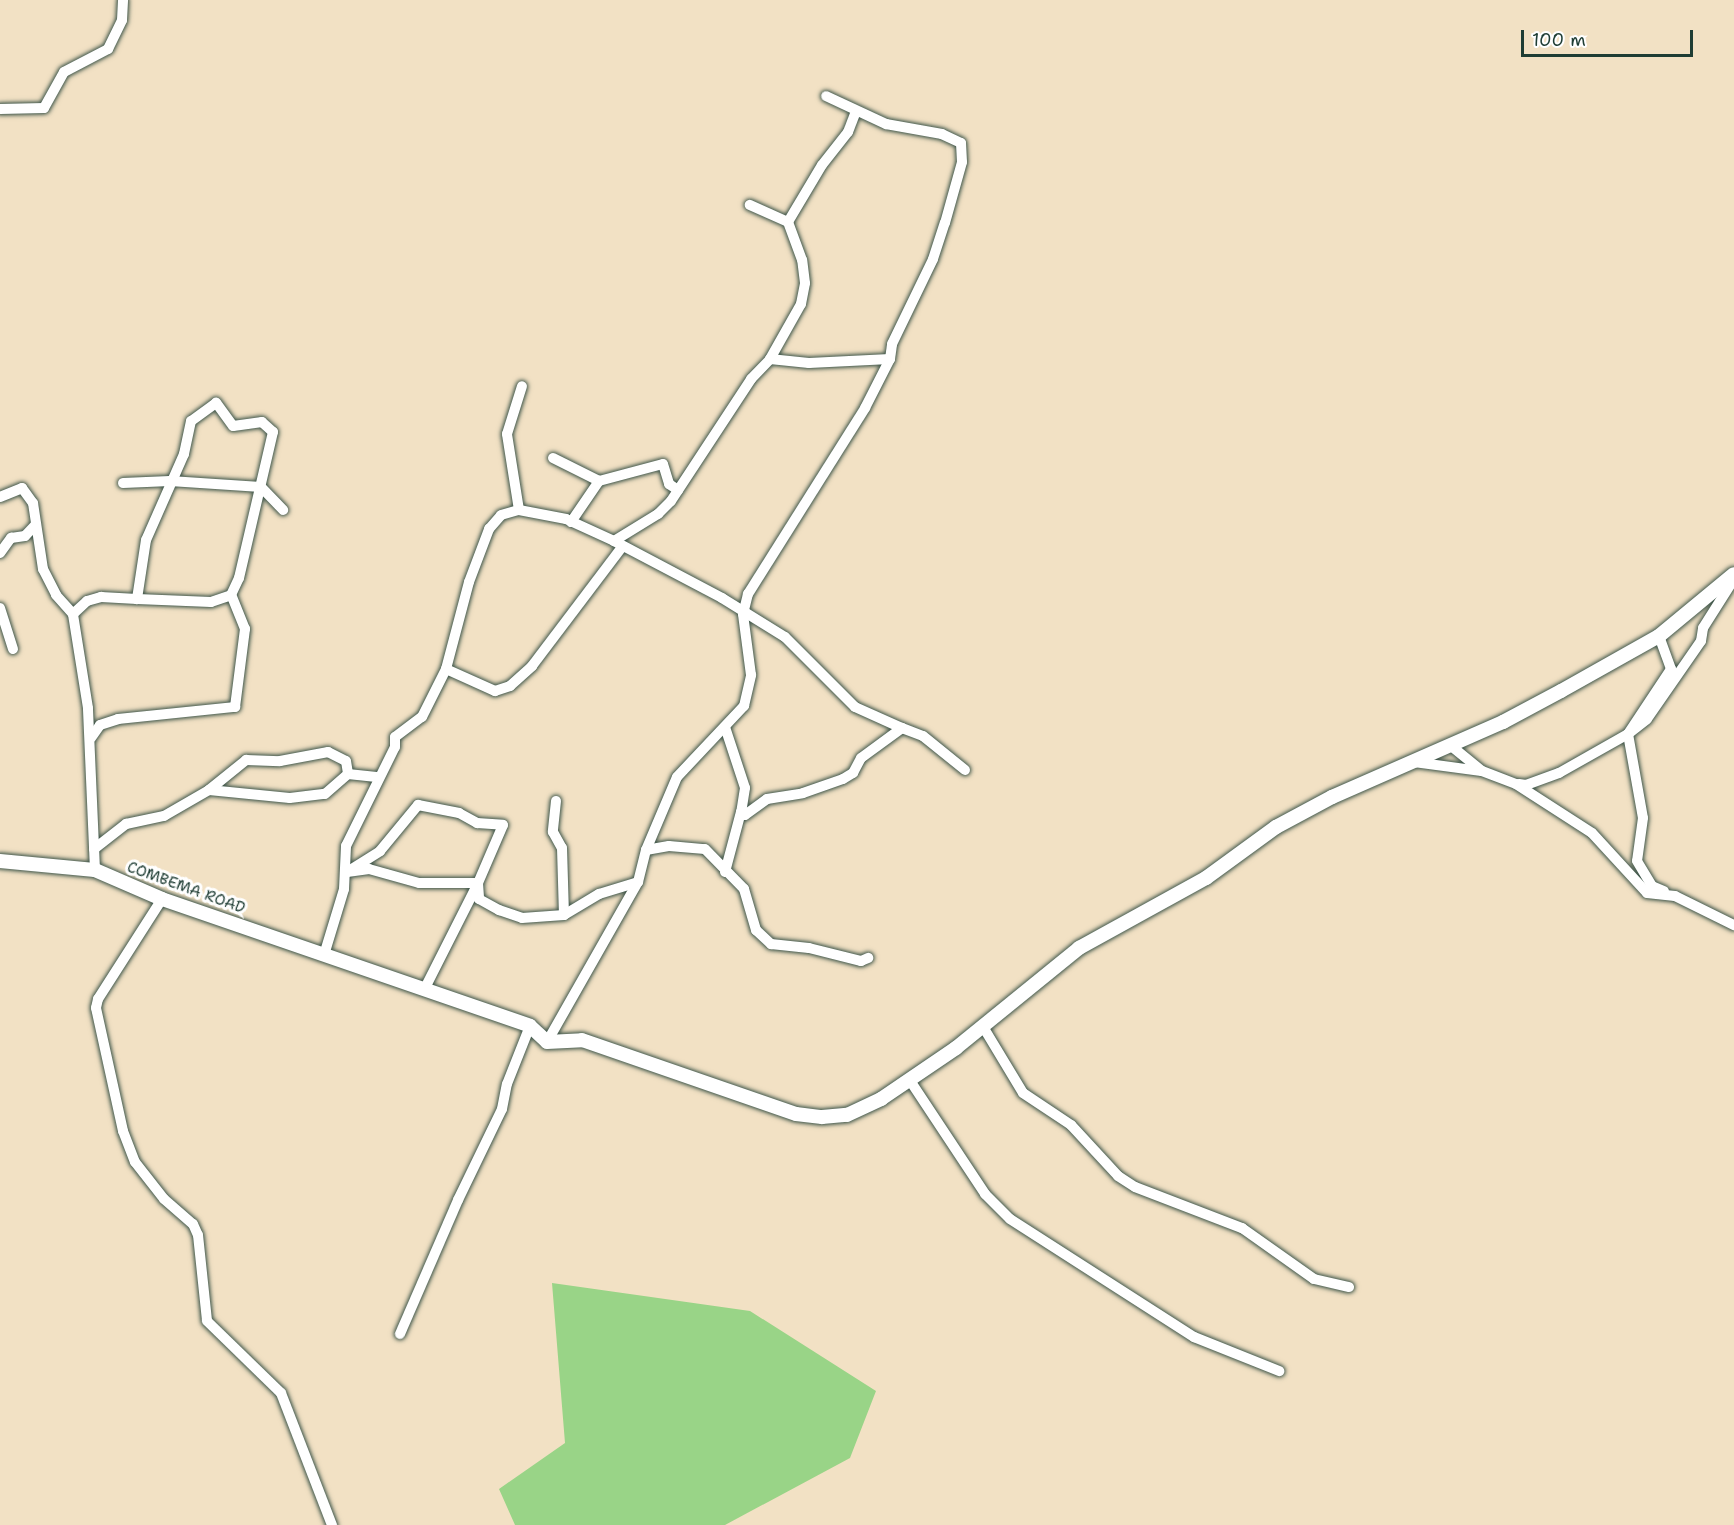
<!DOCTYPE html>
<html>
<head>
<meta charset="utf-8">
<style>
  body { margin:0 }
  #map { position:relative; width:1734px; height:1525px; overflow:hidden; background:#f2e1c4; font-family:"Shantell Sans",sans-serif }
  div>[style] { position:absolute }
  .green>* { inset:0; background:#99d487 }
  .roads { filter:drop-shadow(0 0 2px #3f564a) drop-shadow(0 0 2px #3f564a) }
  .minor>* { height:10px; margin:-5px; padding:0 5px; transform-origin:5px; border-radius:5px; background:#fff }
  .tertiary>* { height:14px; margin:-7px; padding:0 7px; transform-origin:7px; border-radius:7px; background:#fff }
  span { translate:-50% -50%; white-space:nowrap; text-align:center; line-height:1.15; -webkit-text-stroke:6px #fff; paint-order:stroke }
  .street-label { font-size:15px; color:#1f3d34 }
  .scale { position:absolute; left:1521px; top:30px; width:172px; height:27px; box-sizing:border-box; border:3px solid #1f3d34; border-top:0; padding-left:8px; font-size:18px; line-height:21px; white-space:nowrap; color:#1f3d34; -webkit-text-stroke:4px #fff; paint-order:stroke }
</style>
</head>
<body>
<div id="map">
  <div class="green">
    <i style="clip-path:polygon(552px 1283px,750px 1311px,876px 1391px,850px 1458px,725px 1525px,515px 1525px,499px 1489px,565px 1443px)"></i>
  </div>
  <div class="roads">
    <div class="minor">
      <i style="left:0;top:109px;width:44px;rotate:-1.3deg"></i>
      <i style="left:44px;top:108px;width:41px;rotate:-60.9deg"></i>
      <i style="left:64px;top:72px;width:50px;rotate:-27.6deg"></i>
      <i style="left:108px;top:49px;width:32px;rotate:-64deg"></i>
      <i style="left:122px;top:20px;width:20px;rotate:-87deg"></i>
      <i style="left:788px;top:222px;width:66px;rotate:-59.2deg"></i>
      <i style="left:822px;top:165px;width:42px;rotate:-51.8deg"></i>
      <i style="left:848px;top:132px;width:22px;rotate:-69deg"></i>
      <i style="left:770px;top:359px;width:39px;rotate:6deg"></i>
      <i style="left:809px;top:363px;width:81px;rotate:-2.8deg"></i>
      <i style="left:553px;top:458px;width:51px;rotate:26.6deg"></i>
      <i style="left:123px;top:483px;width:47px;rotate:-2.4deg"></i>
      <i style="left:170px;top:481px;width:91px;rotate:3.8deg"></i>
      <i style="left:261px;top:487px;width:32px;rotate:46deg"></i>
      <i style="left:0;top:497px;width:24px;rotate:-22deg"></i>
      <i style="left:22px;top:488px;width:19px;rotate:54deg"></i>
      <i style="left:33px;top:503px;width:67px;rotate:81.4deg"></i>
      <i style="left:43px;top:569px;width:29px;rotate:63deg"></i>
      <i style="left:56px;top:595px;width:25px;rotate:48deg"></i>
      <i style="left:519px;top:510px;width:77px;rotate:-99deg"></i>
      <i style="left:507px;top:434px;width:50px;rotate:-72.6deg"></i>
      <i style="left:571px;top:522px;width:50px;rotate:-55.7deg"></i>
      <i style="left:599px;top:481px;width:66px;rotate:-14.9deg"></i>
      <i style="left:663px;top:464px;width:21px;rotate:73deg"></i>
      <i style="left:669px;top:484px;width:11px;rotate:34deg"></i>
      <i style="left:614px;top:541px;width:52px;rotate:-31.5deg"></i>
      <i style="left:658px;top:514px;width:18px;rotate:-45deg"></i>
      <i style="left:671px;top:501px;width:146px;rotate:-56.7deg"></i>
      <i style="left:751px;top:379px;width:28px;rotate:-46deg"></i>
      <i style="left:770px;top:359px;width:63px;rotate:-60.6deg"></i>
      <i style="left:801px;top:304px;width:21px;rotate:-79deg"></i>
      <i style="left:805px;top:283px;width:23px;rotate:-97deg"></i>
      <i style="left:802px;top:260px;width:40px;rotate:-110.2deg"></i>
      <i style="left:788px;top:222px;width:42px;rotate:-155.9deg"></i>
      <i style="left:0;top:553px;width:19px;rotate:-54deg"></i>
      <i style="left:11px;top:538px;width:14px;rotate:-8deg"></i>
      <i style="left:25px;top:536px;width:16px;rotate:-47deg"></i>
      <i style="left:0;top:608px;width:43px;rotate:72.4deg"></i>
      <i style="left:1659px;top:636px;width:35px;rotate:70deg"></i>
      <i style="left:1671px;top:669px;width:78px;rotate:123.5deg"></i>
      <i style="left:1628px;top:734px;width:85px;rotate:79.9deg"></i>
      <i style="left:1643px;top:818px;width:43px;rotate:97.9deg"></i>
      <i style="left:1637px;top:861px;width:29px;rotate:59deg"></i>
      <i style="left:1652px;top:886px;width:13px;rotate:23deg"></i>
      <i style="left:446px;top:669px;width:54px;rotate:24.2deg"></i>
      <i style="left:495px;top:691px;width:16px;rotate:-18deg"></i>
      <i style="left:510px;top:686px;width:30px;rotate:-42deg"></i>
      <i style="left:532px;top:666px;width:149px;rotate:-52.9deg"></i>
      <i style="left:725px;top:727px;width:64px;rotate:71.8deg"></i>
      <i style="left:745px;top:788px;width:24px;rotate:99deg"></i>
      <i style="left:741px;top:812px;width:5px;rotate:37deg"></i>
      <i style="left:745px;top:815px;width:27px;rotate:-36deg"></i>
      <i style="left:767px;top:799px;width:36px;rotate:-9deg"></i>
      <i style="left:803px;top:793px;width:42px;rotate:-19.3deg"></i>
      <i style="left:843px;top:779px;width:12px;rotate:-31deg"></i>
      <i style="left:853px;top:773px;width:17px;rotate:-62deg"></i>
      <i style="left:861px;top:758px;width:51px;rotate:-36.2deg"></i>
      <i style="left:902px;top:728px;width:22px;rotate:21deg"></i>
      <i style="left:923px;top:736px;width:54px;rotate:39deg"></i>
      <i style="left:91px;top:738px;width:16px;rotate:-55deg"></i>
      <i style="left:100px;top:725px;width:19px;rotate:-18deg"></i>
      <i style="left:118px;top:719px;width:118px;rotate:-5.9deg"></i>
      <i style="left:235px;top:707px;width:79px;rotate:-82.7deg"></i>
      <i style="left:245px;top:629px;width:37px;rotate:-112deg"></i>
      <i style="left:1450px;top:745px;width:41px;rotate:39.1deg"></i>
      <i style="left:1482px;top:771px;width:36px;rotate:21deg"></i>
      <i style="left:1516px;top:784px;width:90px;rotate:32.8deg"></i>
      <i style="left:1592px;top:833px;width:81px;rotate:47.5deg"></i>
      <i style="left:1647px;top:893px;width:28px;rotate:6deg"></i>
      <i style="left:1675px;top:896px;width:66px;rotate:26.2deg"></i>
      <i style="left:1414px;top:762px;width:68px;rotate:7.7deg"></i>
      <i style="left:1519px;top:784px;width:7px;rotate:8deg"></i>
      <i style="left:1526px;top:785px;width:35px;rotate:-20deg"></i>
      <i style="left:1559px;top:773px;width:79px;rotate:-29.5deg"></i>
      <i style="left:1628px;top:734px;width:24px;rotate:-38deg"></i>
      <i style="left:1647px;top:719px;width:95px;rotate:-55.3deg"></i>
      <i style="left:1701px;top:641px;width:13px;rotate:-81deg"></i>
      <i style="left:1703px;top:628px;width:58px;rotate:-57.7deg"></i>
      <i style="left:209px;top:790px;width:81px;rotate:5.6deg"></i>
      <i style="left:290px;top:798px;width:35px;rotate:-7deg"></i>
      <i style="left:325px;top:794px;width:30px;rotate:-41deg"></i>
      <i style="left:348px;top:774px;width:31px;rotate:6deg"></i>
      <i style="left:556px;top:801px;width:31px;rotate:96deg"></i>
      <i style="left:553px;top:832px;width:18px;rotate:61deg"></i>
      <i style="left:562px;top:848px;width:67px;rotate:88.3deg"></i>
      <i style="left:503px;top:825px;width:63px;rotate:113.3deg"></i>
      <i style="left:478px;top:883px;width:16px;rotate:86deg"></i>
      <i style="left:479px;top:899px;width:23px;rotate:29deg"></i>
      <i style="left:499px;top:910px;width:24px;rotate:19deg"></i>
      <i style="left:522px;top:918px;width:42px;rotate:-4.1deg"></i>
      <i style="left:564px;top:915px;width:41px;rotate:-31deg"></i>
      <i style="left:599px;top:894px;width:41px;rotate:-17.1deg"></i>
      <i style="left:94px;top:849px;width:41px;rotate:-38deg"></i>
      <i style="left:126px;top:824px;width:39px;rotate:-12deg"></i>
      <i style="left:164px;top:816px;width:52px;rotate:-30deg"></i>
      <i style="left:209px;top:790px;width:48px;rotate:-39deg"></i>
      <i style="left:246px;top:760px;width:34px;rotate:2deg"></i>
      <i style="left:280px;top:761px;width:49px;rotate:-10.6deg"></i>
      <i style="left:328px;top:752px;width:20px;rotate:27deg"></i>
      <i style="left:346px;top:761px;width:13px;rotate:81deg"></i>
      <i style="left:646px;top:850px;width:23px;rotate:-10deg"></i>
      <i style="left:669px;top:846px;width:36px;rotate:5deg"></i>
      <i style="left:705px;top:849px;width:56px;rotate:45.7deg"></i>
      <i style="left:744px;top:889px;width:43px;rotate:73.7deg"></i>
      <i style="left:756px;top:930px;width:21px;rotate:43deg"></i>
      <i style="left:771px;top:944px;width:38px;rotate:6deg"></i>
      <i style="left:809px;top:948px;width:54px;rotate:14deg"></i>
      <i style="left:861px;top:961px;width:8px;rotate:-23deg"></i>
      <i style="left:95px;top:870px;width:162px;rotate:-92.5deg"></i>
      <i style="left:88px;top:708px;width:95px;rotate:-99.1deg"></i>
      <i style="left:73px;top:614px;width:19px;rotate:-43deg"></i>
      <i style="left:87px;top:601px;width:15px;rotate:-16deg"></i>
      <i style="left:101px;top:597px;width:36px;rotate:3deg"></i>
      <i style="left:137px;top:599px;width:74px;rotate:2.3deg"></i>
      <i style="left:211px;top:602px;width:21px;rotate:-19deg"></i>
      <i style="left:231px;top:595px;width:19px;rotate:-65deg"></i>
      <i style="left:239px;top:578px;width:150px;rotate:-76.9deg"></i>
      <i style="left:273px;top:432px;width:15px;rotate:-138deg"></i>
      <i style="left:262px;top:422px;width:29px;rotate:172deg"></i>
      <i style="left:233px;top:426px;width:29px;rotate:-126deg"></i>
      <i style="left:216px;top:403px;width:31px;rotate:144deg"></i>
      <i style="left:191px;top:421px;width:34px;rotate:102deg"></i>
      <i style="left:184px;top:454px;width:94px;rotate:113.8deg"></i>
      <i style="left:146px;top:540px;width:60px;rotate:98.7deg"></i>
      <i style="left:725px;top:872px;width:62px;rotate:-75.1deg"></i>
      <i style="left:162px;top:899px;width:119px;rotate:122.6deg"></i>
      <i style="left:98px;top:999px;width:9px;rotate:103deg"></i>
      <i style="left:96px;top:1008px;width:126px;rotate:77.6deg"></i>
      <i style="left:123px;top:1131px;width:33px;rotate:69deg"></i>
      <i style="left:135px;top:1162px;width:47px;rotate:51.9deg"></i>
      <i style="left:164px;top:1199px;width:38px;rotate:41deg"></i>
      <i style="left:193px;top:1224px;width:12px;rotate:66deg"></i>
      <i style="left:198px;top:1235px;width:86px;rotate:84deg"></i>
      <i style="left:207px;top:1321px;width:103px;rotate:44.2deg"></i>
      <i style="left:281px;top:1393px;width:142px;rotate:68.9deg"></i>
      <i style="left:324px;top:955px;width:69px;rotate:-73.1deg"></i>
      <i style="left:344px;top:889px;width:43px;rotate:-87.3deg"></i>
      <i style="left:346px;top:846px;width:110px;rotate:-63.7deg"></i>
      <i style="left:395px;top:747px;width:10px;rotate:-90deg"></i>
      <i style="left:395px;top:737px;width:34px;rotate:-37deg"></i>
      <i style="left:422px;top:717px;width:54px;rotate:-63.4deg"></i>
      <i style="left:446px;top:669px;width:90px;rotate:-75.2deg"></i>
      <i style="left:469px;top:582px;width:57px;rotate:-69.3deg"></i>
      <i style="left:489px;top:529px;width:18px;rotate:-49deg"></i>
      <i style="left:501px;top:515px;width:19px;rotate:-16deg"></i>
      <i style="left:519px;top:510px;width:48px;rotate:10.8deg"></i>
      <i style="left:566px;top:519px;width:53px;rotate:24.6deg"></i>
      <i style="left:614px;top:541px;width:122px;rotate:27.8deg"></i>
      <i style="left:722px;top:598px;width:74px;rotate:31.8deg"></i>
      <i style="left:785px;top:637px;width:99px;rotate:45deg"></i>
      <i style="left:855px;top:707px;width:51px;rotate:24.1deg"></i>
      <i style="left:424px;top:990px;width:120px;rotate:-63.2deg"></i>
      <i style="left:478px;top:883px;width:59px;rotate:180deg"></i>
      <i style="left:419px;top:883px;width:52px;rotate:-164.4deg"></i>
      <i style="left:369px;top:869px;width:22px;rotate:172deg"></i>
      <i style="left:347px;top:872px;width:39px;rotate:-32deg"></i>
      <i style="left:380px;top:851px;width:60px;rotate:-50.4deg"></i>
      <i style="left:418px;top:805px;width:42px;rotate:11deg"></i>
      <i style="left:459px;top:813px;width:21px;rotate:29deg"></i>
      <i style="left:477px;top:823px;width:26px;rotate:4deg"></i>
      <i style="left:982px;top:1025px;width:79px;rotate:58.9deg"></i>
      <i style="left:1023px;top:1093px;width:58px;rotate:33.7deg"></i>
      <i style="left:1071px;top:1125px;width:69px;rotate:47.3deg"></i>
      <i style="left:1118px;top:1176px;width:20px;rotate:33deg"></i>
      <i style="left:1135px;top:1187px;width:115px;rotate:21deg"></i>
      <i style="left:1242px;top:1228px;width:88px;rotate:35.3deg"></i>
      <i style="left:1314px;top:1279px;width:36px;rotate:13deg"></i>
      <i style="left:547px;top:1042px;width:184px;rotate:-60.4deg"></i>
      <i style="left:638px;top:882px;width:33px;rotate:-76deg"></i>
      <i style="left:646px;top:850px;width:79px;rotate:-67deg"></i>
      <i style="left:677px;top:777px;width:98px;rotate:-46.7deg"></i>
      <i style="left:744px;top:706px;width:32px;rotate:-77deg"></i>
      <i style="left:751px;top:675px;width:62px;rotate:-97.5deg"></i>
      <i style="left:743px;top:614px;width:21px;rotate:-76deg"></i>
      <i style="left:748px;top:594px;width:220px;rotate:-57.8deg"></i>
      <i style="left:865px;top:408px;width:55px;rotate:-63deg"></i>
      <i style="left:890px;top:359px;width:15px;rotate:-82deg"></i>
      <i style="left:892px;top:344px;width:94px;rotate:-64.2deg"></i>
      <i style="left:933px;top:259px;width:38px;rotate:-72deg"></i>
      <i style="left:945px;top:223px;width:63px;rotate:-74.4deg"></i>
      <i style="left:962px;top:162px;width:19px;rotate:-93deg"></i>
      <i style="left:961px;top:143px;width:21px;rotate:-155deg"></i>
      <i style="left:942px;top:134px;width:57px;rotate:-169.9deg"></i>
      <i style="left:886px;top:124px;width:66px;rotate:-155deg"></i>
      <i style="left:909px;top:1079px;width:138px;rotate:56.5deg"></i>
      <i style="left:985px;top:1194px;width:35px;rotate:45deg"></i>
      <i style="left:1010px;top:1219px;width:219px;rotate:32.7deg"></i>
      <i style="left:1194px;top:1337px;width:92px;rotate:21.8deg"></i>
      <i style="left:400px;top:1334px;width:146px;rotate:-66.6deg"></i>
      <i style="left:458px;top:1200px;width:101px;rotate:-64.2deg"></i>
      <i style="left:502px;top:1109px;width:25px;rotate:-79deg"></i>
      <i style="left:507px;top:1084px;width:62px;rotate:-68.4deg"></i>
    </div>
    <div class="tertiary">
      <i style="left:0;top:861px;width:95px;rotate:5.4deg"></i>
      <i style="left:95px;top:870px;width:73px;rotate:23.4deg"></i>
      <i style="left:162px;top:899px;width:389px;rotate:19deg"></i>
      <i style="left:530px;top:1026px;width:23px;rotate:43deg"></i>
      <i style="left:547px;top:1042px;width:35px;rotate:-3deg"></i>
      <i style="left:582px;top:1040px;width:226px;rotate:19.1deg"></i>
      <i style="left:796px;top:1114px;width:26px;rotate:7deg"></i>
      <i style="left:822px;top:1117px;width:25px;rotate:-5deg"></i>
      <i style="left:847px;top:1115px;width:38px;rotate:-25deg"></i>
      <i style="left:881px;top:1099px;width:91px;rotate:-34.2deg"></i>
      <i style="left:956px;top:1048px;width:159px;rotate:-39.1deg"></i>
      <i style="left:1079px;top:948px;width:145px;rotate:-28.9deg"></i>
      <i style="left:1206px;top:878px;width:87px;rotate:-36.1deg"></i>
      <i style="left:1276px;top:827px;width:64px;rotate:-28.2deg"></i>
      <i style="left:1332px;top:797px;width:187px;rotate:-23.7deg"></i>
      <i style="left:1503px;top:722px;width:66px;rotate:-28.1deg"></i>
      <i style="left:1561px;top:691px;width:112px;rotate:-29.3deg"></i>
      <i style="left:1659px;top:636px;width:97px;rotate:-39.6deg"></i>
    </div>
  </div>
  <div class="street-label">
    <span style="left:186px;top:888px;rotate:20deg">COMBEMA ROAD</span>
  </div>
  <div class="scale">100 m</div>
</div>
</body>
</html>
